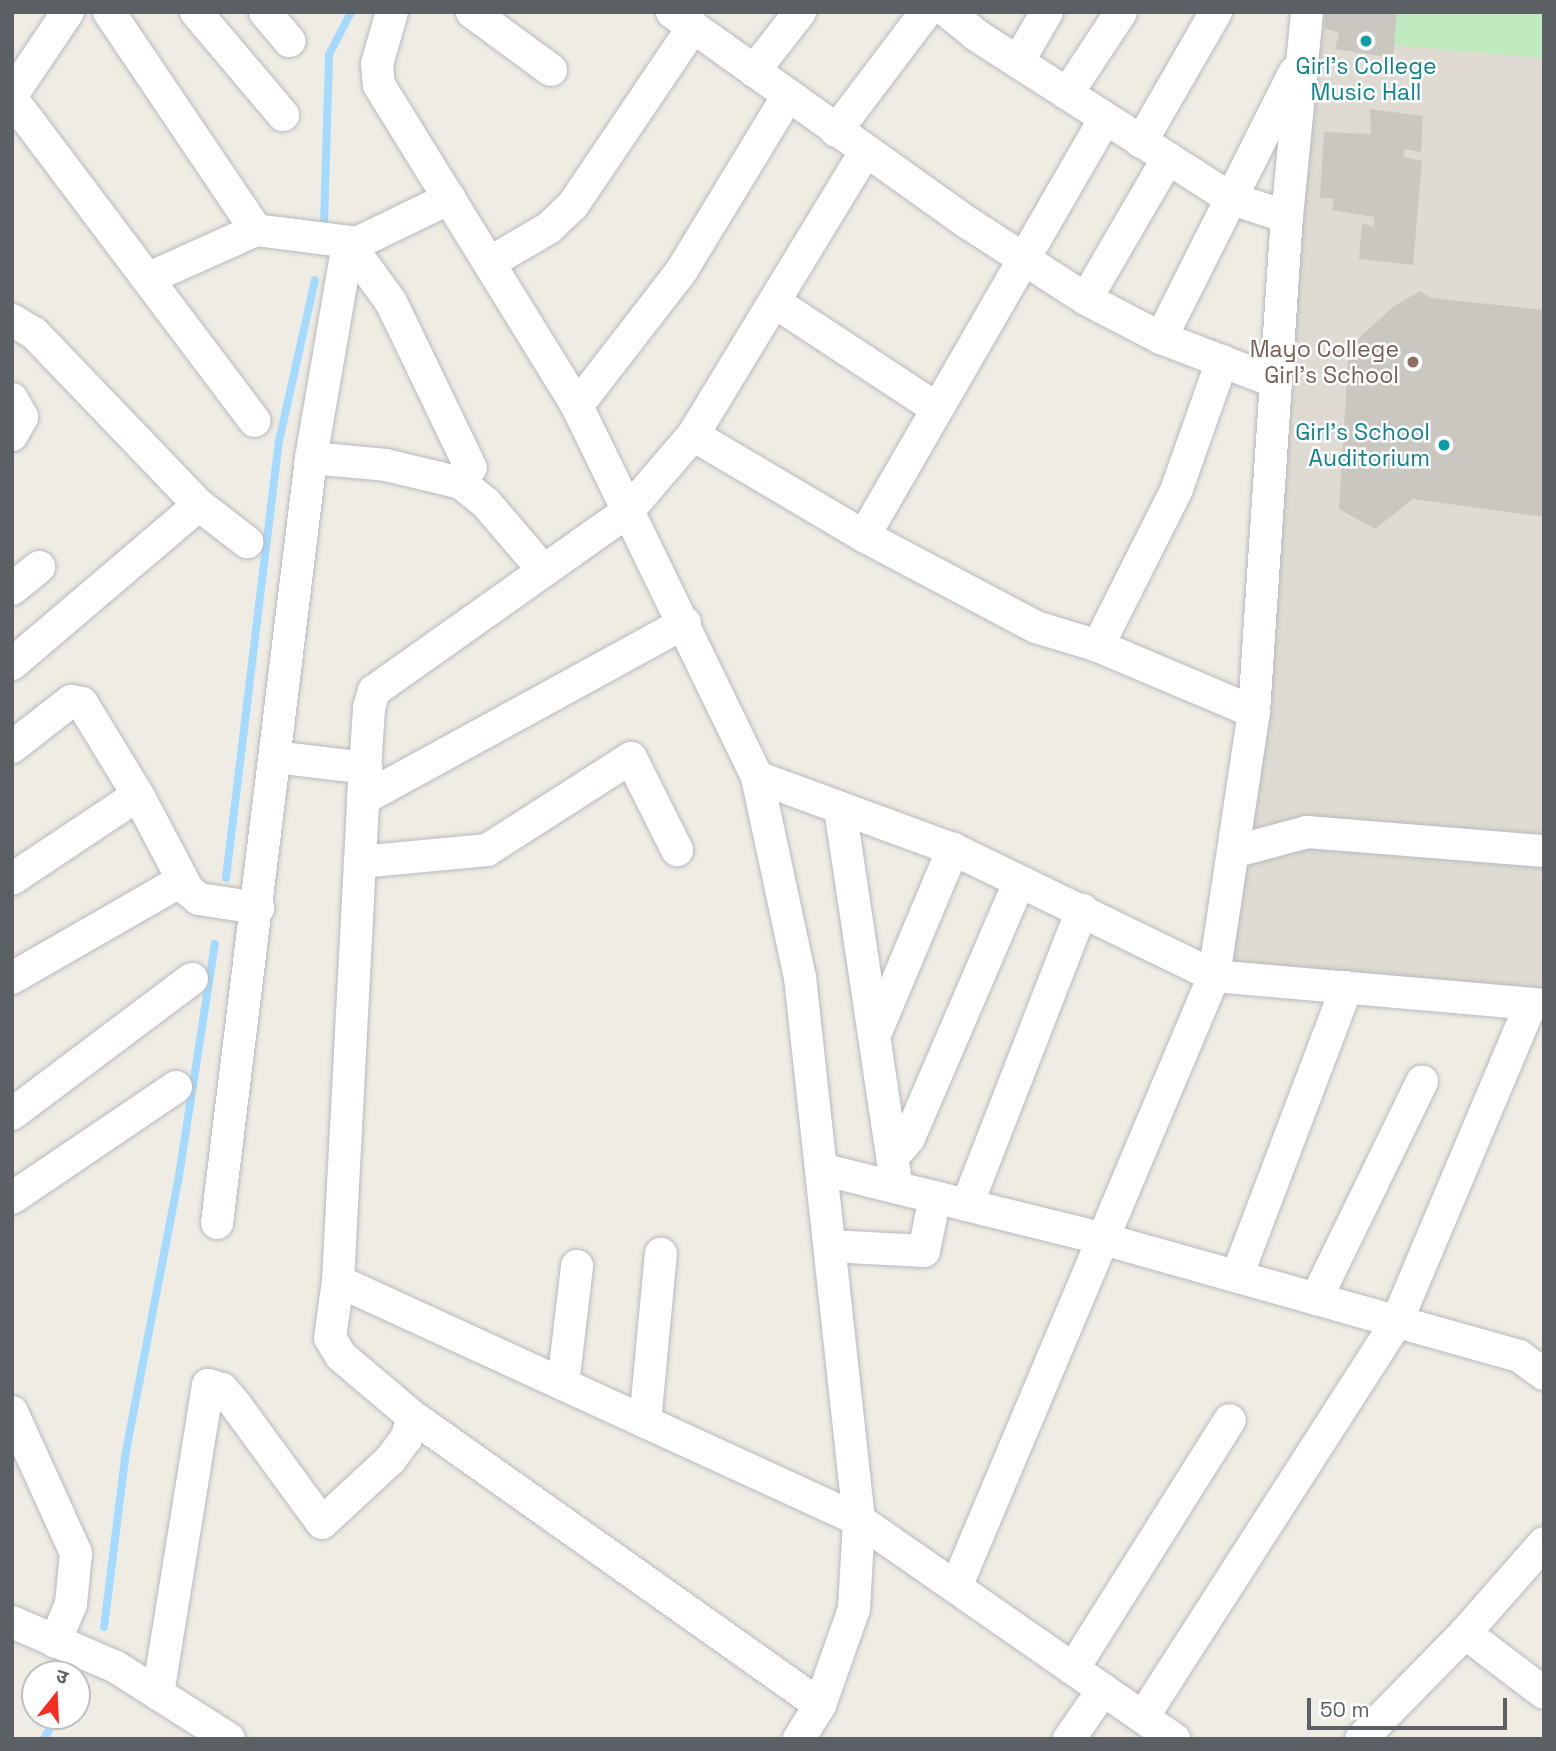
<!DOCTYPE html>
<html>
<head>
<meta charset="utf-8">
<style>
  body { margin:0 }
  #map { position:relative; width:1556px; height:1751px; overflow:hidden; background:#efece3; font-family:"Space Grotesk","Noto Sans Devanagari",sans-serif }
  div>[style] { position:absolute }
  .education>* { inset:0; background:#dfdbd2 }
  .green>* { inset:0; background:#bfe9be }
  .stream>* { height:8px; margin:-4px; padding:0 4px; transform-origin:4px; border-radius:4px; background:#a4daff }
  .building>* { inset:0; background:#cac7c0 }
  .roads { filter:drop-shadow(0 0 2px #b6babf) drop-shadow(0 0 2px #b6babf) }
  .minor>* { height:32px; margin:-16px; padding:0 16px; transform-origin:16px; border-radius:16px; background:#fff }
  .dots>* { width:19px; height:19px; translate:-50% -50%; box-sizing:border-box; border:4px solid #fff; border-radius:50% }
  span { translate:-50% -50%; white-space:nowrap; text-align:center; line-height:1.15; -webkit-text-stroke:5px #fff; paint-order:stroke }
  .culture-label { font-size:23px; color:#0d838f }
  .right { translate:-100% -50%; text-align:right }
  .education-label { font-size:23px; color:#785e54 }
  .frame { position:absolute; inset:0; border:14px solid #5b6065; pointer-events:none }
  .north { position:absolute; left:21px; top:1660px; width:70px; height:70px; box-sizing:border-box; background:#fff; border:2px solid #bdbfc1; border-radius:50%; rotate:18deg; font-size:19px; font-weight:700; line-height:28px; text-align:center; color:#5b6065 }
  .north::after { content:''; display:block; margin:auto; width:24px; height:32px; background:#f62d23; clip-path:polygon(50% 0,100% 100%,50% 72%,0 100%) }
  .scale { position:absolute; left:1307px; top:1698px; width:200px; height:32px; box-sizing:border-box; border:4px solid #5b6065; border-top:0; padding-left:9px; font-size:21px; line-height:24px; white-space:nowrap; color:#5b6065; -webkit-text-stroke:5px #fff; paint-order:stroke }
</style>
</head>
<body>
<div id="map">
  <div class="education">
    <i style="clip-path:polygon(1310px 12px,1544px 12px,1544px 1005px,1214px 976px)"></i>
  </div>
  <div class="green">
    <i style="clip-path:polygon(1397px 12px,1544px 12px,1544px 58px,1393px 45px)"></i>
  </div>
  <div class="stream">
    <i style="left:324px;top:226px;width:171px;rotate:-88.3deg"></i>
    <i style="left:329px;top:55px;width:48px;rotate:-62.9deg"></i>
    <i style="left:226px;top:878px;width:440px;rotate:-83.1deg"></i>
    <i style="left:279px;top:441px;width:165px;rotate:-77.4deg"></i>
    <i style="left:104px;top:1627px;width:177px;rotate:-82.9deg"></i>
    <i style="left:126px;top:1451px;width:274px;rotate:-79.1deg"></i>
    <i style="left:178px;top:1182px;width:241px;rotate:-81.2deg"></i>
    <i style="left:44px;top:1739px;width:26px;rotate:-61deg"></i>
  </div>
  <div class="building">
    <i style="clip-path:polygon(1326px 12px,1397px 12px,1393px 58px,1335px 49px,1339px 33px,1324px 28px)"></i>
    <i style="clip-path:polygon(1370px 109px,1423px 116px,1421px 152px,1405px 149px,1403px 157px,1422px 161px,1413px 265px,1359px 259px,1362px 223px,1374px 227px,1374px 217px,1332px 210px,1334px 199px,1320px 198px,1324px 132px,1371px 134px)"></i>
    <i style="clip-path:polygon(1420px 291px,1431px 298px,1544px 310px,1544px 517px,1413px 499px,1375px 529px,1339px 509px,1349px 347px,1394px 306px)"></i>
  </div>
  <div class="roads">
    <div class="minor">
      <i style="left:109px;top:12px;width:263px;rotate:56deg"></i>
      <i style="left:196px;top:12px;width:135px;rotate:49.8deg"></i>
      <i style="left:265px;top:12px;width:38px;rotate:50deg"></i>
      <i style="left:392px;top:12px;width:54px;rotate:106.1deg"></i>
      <i style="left:377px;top:64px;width:21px;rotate:85deg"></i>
      <i style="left:379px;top:85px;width:377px;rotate:58.3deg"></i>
      <i style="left:577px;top:406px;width:412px;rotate:64.1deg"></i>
      <i style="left:757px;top:777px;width:205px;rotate:77.9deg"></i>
      <i style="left:800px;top:977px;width:546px;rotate:83.8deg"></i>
      <i style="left:859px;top:1520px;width:89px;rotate:93.2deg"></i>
      <i style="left:854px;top:1609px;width:102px;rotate:109.5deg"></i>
      <i style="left:820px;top:1705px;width:40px;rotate:122deg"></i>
      <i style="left:472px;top:12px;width:98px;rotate:36.3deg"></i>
      <i style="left:672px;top:12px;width:364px;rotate:35.5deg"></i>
      <i style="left:968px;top:223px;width:140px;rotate:32.8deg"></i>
      <i style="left:1086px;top:299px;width:85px;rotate:27.5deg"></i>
      <i style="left:1161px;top:338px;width:123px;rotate:20.9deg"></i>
      <i style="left:948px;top:12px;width:36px;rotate:39deg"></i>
      <i style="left:976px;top:35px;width:302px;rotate:32.7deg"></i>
      <i style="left:1230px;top:198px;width:60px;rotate:18.4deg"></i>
      <i style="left:1018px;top:62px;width:58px;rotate:-59.9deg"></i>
      <i style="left:754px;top:71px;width:75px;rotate:-52.1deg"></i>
      <i style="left:1067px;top:94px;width:98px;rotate:-56.6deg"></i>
      <i style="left:12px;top:95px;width:100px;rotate:-56deg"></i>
      <i style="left:12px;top:99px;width:403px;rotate:53deg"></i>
      <i style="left:836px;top:131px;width:149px;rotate:-52.9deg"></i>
      <i style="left:1141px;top:142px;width:150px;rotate:-60deg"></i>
      <i style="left:348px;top:243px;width:73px;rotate:53.9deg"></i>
      <i style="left:391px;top:302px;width:184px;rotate:64.3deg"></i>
      <i style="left:489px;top:263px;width:69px;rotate:-30.3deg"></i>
      <i style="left:549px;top:228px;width:33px;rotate:-44deg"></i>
      <i style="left:573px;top:205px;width:215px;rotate:-56deg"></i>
      <i style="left:149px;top:278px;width:117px;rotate:-24.2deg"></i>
      <i style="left:256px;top:230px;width:102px;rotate:7.3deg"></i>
      <i style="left:357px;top:243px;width:103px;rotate:-25.8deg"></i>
      <i style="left:1086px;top:299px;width:163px;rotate:-59.8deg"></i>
      <i style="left:776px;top:303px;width:191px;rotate:33.3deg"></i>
      <i style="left:12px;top:320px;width:26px;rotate:31deg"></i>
      <i style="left:34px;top:333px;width:238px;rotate:46.2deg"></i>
      <i style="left:199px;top:505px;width:61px;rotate:37.6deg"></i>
      <i style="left:1161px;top:338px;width:297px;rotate:-63.3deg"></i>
      <i style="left:12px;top:399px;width:21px;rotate:61deg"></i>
      <i style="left:22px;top:417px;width:21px;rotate:119deg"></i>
      <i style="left:577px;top:406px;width:172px;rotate:-52.3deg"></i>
      <i style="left:682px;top:270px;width:202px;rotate:-58.7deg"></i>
      <i style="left:693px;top:435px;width:333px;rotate:-58.7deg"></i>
      <i style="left:311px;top:458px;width:75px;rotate:5.3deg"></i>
      <i style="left:386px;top:465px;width:77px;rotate:13.5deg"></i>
      <i style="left:461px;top:483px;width:32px;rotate:39deg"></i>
      <i style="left:486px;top:503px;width:89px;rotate:49.5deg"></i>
      <i style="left:864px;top:536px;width:482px;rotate:-60deg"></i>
      <i style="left:12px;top:589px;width:35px;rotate:-39deg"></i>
      <i style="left:1098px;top:646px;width:174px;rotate:-63.3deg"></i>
      <i style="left:1176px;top:491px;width:138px;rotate:-70.5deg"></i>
      <i style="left:12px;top:664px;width:245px;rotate:-40.4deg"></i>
      <i style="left:12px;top:747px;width:75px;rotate:-37.9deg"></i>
      <i style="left:71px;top:701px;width:11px;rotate:10deg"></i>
      <i style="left:82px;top:703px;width:108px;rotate:58.7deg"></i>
      <i style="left:138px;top:795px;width:107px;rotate:62.2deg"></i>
      <i style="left:188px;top:890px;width:14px;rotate:39deg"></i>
      <i style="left:199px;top:899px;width:60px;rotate:8.7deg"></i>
      <i style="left:275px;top:757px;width:92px;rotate:6.9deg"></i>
      <i style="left:757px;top:777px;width:209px;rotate:20.2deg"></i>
      <i style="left:953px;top:849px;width:290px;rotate:25.9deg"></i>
      <i style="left:1214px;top:976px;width:331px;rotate:5deg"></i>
      <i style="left:363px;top:799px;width:367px;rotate:-28.7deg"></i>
      <i style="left:840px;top:808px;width:384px;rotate:81.5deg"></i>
      <i style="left:1233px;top:852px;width:77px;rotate:-15.1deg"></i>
      <i style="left:1307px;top:832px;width:238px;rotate:4.6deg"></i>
      <i style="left:360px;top:862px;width:128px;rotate:-5.4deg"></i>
      <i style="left:487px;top:850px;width:171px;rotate:-32.6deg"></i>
      <i style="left:631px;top:758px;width:103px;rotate:63.4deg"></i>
      <i style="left:12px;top:879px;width:151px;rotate:-33.7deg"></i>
      <i style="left:12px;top:978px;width:195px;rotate:-29.9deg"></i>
      <i style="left:876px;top:1032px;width:199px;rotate:-67.2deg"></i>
      <i style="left:12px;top:1114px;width:225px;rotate:-36.9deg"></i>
      <i style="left:893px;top:1157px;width:25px;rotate:-50deg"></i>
      <i style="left:909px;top:1138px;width:279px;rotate:-66.7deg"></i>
      <i style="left:821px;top:1169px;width:291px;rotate:13.9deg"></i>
      <i style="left:1103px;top:1239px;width:432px;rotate:15.7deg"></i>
      <i style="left:1519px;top:1356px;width:31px;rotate:36deg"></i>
      <i style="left:12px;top:1198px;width:198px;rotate:-34.1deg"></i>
      <i style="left:967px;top:1205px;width:317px;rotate:-68.7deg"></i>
      <i style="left:217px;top:1223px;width:771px;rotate:-82.99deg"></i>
      <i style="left:311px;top:458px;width:218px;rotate:-80.2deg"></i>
      <i style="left:830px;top:1246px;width:94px;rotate:3deg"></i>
      <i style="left:924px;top:1251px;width:55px;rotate:-78.5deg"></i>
      <i style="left:1237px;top:1276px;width:309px;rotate:-69.2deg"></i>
      <i style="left:338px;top:1281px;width:573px;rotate:24.64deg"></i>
      <i style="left:859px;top:1520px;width:384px;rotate:34.8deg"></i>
      <i style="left:1316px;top:1299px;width:242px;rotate:-64deg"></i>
      <i style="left:563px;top:1384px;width:119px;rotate:-83.2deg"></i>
      <i style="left:12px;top:1412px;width:155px;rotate:65.6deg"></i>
      <i style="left:76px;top:1553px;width:51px;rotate:95.6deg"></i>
      <i style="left:71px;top:1604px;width:41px;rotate:112.8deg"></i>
      <i style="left:645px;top:1422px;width:169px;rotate:-84.6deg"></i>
      <i style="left:956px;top:1587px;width:663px;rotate:-67.11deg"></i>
      <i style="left:1214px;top:976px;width:267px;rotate:-81.4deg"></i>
      <i style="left:1254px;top:712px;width:496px;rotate:-86.2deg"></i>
      <i style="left:1287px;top:217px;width:206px;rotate:-84.4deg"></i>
      <i style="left:12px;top:1622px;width:113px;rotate:23.4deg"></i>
      <i style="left:116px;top:1667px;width:134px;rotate:32.5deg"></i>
      <i style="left:1465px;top:1633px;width:99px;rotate:37.2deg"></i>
      <i style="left:1073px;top:1669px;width:294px;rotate:-57.8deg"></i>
      <i style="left:158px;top:1694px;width:313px;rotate:-80.8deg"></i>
      <i style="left:208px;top:1385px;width:15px;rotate:16deg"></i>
      <i style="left:222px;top:1389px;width:20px;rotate:49deg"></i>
      <i style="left:235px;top:1404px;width:147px;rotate:53.8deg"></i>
      <i style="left:322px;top:1523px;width:93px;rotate:-42.8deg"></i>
      <i style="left:390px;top:1460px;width:26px;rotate:-53deg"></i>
      <i style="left:406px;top:1439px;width:23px;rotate:-72deg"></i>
      <i style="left:820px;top:1705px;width:499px;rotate:-144.7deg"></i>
      <i style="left:413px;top:1417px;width:94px;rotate:-139.7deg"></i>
      <i style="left:341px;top:1356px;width:21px;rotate:-121deg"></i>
      <i style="left:330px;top:1338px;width:58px;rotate:-82deg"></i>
      <i style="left:338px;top:1281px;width:483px;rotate:-87deg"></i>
      <i style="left:363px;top:799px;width:91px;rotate:-86.2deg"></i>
      <i style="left:369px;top:708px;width:18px;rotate:-74deg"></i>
      <i style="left:374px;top:691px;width:310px;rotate:-35.3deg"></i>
      <i style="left:627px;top:512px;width:101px;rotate:-49.4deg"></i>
      <i style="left:693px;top:435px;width:199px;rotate:30.6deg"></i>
      <i style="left:864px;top:536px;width:195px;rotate:27.9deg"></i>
      <i style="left:1036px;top:627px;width:65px;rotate:17deg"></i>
      <i style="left:1098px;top:646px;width:169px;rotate:22.9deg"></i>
      <i style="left:1143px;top:1717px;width:470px;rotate:-57.3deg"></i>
      <i style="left:1397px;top:1321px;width:344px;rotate:-67.1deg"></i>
      <i style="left:1069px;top:1739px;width:60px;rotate:-55.2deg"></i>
      <i style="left:1361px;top:1739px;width:148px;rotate:-45.5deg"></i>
      <i style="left:1465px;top:1633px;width:120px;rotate:-48.7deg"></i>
    </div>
  </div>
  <div class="dots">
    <i style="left:1366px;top:41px;background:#0f9aa8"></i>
    <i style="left:1413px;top:362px;background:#8d6e63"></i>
    <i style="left:1444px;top:445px;background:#0f9aa8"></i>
  </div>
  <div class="culture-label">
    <span style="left:1366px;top:79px">Girl's College<br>Music Hall</span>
    <span class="right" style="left:1430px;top:445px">Girl's School<br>Auditorium</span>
  </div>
  <div class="education-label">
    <span class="right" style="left:1399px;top:362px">Mayo College<br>Girl's School</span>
  </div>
  <div class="frame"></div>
  <div class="north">उ</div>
  <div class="scale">50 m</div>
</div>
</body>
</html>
